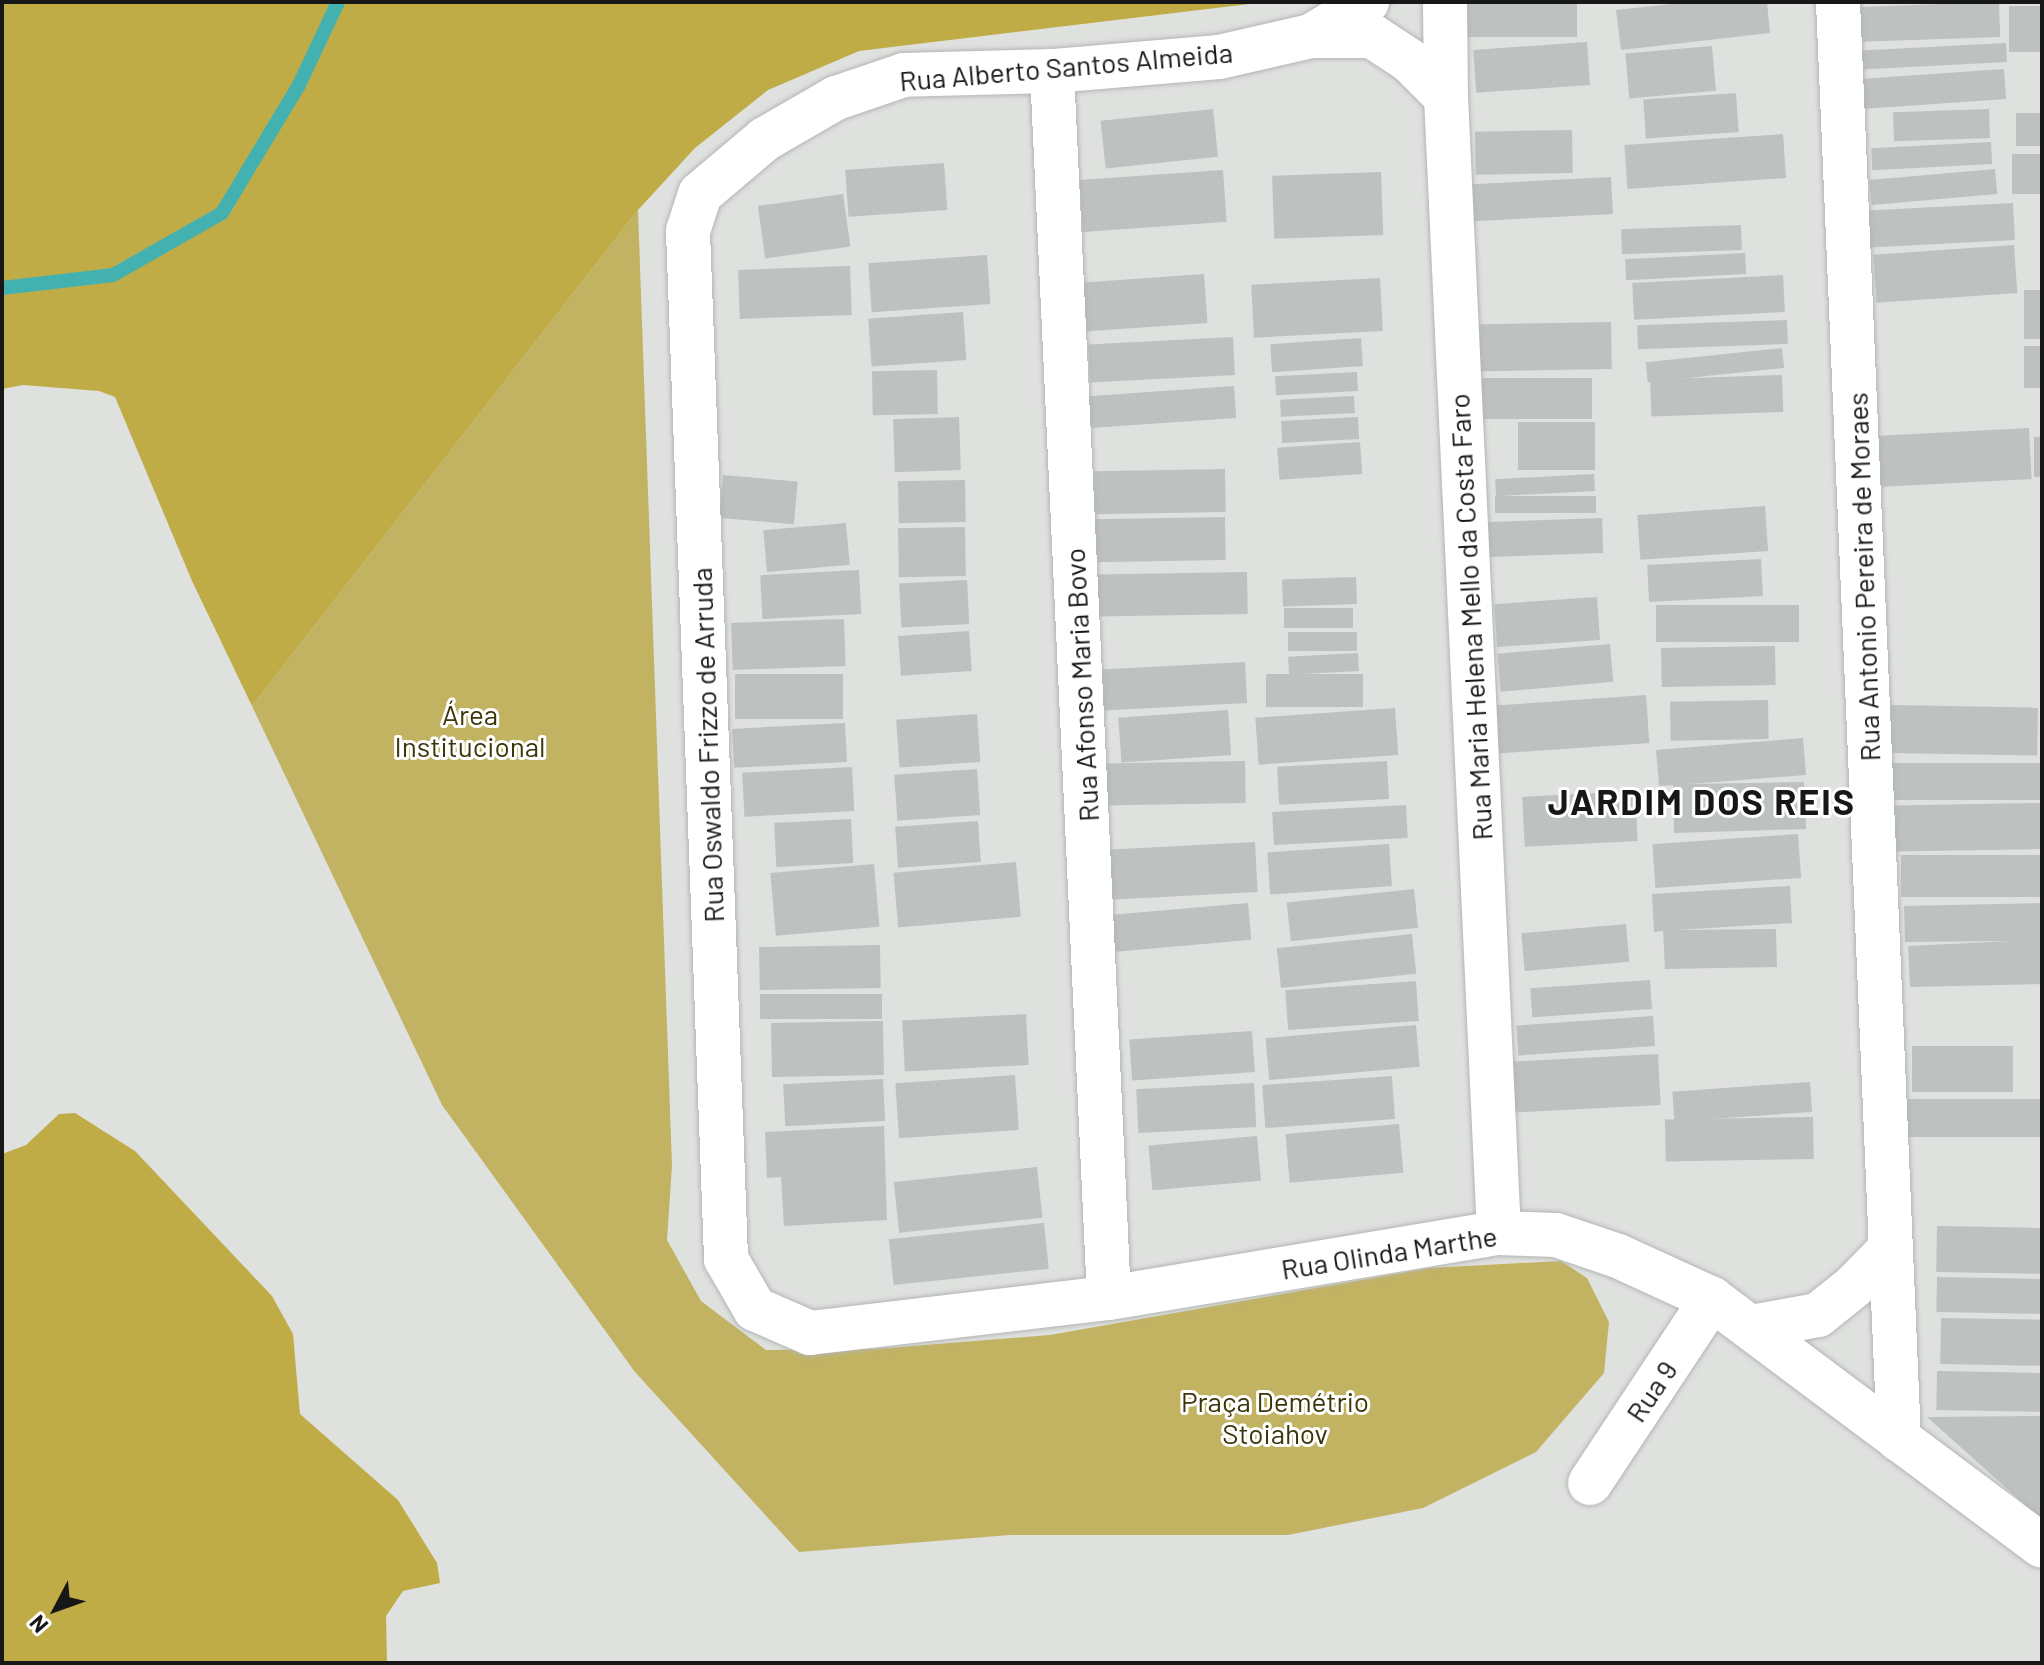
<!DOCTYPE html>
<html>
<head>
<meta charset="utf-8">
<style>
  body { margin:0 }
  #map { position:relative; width:2044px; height:1665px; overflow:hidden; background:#dfe1df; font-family:Barlow,sans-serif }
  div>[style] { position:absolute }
  .green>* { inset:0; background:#c2b363 }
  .forest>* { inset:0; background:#c0ac47 }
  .stream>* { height:14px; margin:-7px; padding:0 7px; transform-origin:7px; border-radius:7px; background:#44b1b1 }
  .building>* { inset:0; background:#bdc1c0; transform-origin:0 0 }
  .roads { filter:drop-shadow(0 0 2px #b3b6b3) drop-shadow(0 0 2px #b3b6b3) }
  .minor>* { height:44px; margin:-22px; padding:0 22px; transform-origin:22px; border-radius:22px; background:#fff }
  span { translate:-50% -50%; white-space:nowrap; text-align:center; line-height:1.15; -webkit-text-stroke:6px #fff; paint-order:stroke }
  .street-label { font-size:28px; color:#161716 }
  .park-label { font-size:28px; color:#3c3508 }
  .district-label { font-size:36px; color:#161716; font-weight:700; letter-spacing:2px }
  .frame { position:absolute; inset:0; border:4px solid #161716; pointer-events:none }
  .north { position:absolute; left:16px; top:1569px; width:80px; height:80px; -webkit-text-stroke:6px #fff; paint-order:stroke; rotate:229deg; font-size:22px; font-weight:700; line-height:32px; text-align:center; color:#161716 }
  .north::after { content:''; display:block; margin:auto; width:28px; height:36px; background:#161716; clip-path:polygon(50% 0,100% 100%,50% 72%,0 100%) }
</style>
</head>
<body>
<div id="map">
  <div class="green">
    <i style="clip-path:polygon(638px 210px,672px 1166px,667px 1240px,701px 1301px,766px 1350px,874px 1349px,1050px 1335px,1429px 1268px,1561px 1261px,1587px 1278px,1609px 1322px,1604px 1373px,1536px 1452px,1423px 1508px,1288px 1535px,1010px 1535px,799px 1552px,635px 1372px,442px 1105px,252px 706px)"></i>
  </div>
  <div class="forest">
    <i style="clip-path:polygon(2px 2px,1266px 2px,859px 51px,768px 90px,695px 148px,638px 210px,252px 706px,192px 581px,115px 397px,99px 391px,23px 385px,2px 389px)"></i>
    <i style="clip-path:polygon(75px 1113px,135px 1151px,272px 1296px,293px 1334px,300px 1414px,398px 1500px,437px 1563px,440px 1583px,403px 1591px,386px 1616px,387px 1663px,2px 1663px,2px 1154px,26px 1145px,59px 1114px)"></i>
  </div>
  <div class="stream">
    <i style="left:2px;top:288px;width:112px;rotate:-6.7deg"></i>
    <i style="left:113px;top:275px;width:125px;rotate:-29.6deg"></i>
    <i style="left:222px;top:213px;width:149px;rotate:-59deg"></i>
    <i style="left:299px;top:85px;width:92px;rotate:-64.8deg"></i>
  </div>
  <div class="building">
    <i style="left:1467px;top:2px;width:110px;height:35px"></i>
    <i style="clip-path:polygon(1690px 2px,1767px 2px,1770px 33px,1621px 50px,1616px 10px)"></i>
    <i style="left:1999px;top:2px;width:35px;height:147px;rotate:88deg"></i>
    <i style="left:2042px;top:6px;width:46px;height:33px;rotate:90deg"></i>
    <i style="left:1587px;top:42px;width:43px;height:114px;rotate:86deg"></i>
    <i style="left:2006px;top:43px;width:19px;height:145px;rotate:87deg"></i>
    <i style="left:1712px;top:46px;width:45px;height:87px;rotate:85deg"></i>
    <i style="left:2004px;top:69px;width:30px;height:148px;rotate:86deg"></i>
    <i style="left:1736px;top:93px;width:39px;height:93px;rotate:86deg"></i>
    <i style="left:1213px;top:109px;width:48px;height:113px;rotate:84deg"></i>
    <i style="left:1989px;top:109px;width:29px;height:96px;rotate:88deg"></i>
    <i style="left:2016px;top:113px;width:26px;height:33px"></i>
    <i style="left:1572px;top:130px;width:43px;height:97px;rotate:89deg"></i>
    <i style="left:1783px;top:134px;width:44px;height:159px;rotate:86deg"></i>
    <i style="left:1991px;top:142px;width:22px;height:120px;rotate:87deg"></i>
    <i style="left:2042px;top:154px;width:40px;height:30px;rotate:90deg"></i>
    <i style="left:944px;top:163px;width:47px;height:99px;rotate:86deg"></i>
    <i style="left:1995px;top:169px;width:25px;height:126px;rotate:85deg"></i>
    <i style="left:1223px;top:170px;width:52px;height:144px;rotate:86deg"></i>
    <i style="left:1381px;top:172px;width:63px;height:109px;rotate:88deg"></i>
    <i style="left:1611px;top:177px;width:37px;height:140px;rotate:87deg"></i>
    <i style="left:843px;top:194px;width:53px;height:86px;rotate:82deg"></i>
    <i style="left:2013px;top:203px;width:37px;height:145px;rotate:87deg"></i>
    <i style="left:1741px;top:225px;width:25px;height:120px;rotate:88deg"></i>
    <i style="left:2014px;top:245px;width:48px;height:141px;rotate:86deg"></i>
    <i style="left:1745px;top:253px;width:21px;height:120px;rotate:87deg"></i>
    <i style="left:987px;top:255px;width:49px;height:119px;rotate:86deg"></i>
    <i style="left:850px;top:266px;width:49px;height:112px;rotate:88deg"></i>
    <i style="left:1204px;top:274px;width:49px;height:121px;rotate:86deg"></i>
    <i style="left:1783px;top:275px;width:37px;height:151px;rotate:87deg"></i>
    <i style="left:1380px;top:278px;width:53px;height:129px;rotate:87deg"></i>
    <i style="left:2042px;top:290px;width:49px;height:18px;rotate:90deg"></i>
    <i style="left:963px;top:312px;width:48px;height:95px;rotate:86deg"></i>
    <i style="left:1787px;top:320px;width:24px;height:150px;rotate:88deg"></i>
    <i style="left:1611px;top:322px;width:47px;height:138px;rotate:89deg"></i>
    <i style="left:1233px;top:337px;width:38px;height:145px;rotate:87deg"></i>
    <i style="left:1361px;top:338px;width:28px;height:91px;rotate:86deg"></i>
    <i style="left:2042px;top:346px;width:42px;height:18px;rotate:90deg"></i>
    <i style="left:1782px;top:348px;width:20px;height:137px;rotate:84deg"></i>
    <i style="left:937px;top:370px;width:44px;height:65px;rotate:89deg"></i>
    <i style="left:1357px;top:372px;width:19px;height:82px;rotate:87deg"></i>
    <i style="left:1782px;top:375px;width:37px;height:132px;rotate:88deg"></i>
    <i style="left:1592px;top:378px;width:41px;height:112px;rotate:90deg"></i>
    <i style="left:1234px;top:386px;width:32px;height:146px;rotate:86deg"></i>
    <i style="left:1354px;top:396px;width:17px;height:74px;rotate:87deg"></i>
    <i style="left:959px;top:417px;width:53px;height:66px;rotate:88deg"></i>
    <i style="left:1358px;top:417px;width:22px;height:77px;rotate:87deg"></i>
    <i style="left:1518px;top:422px;width:77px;height:48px"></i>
    <i style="left:2029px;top:428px;width:51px;height:159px;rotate:87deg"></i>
    <i style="left:2034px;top:437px;width:8px;height:40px"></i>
    <i style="left:1360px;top:442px;width:32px;height:83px;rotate:86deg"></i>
    <i style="left:1225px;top:469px;width:43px;height:131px;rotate:89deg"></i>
    <i style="left:1594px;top:474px;width:17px;height:99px;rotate:87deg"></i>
    <i style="left:723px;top:475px;width:75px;height:43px;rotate:5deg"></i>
    <i style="left:965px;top:480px;width:42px;height:67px;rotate:89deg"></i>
    <i style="left:1596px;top:496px;width:17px;height:101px;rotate:90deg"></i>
    <i style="left:1765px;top:506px;width:45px;height:128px;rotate:86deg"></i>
    <i style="left:1225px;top:517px;width:43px;height:131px;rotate:89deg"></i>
    <i style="left:1602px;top:518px;width:35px;height:120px;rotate:88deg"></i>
    <i style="left:846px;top:523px;width:42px;height:83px;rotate:85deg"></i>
    <i style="left:965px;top:527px;width:49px;height:67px;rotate:89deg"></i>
    <i style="left:1761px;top:559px;width:37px;height:114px;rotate:87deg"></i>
    <i style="left:859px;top:570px;width:44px;height:99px;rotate:87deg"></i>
    <i style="left:1247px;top:572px;width:42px;height:150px;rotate:89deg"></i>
    <i style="left:1356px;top:577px;width:27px;height:74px;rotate:88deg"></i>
    <i style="left:967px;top:580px;width:44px;height:68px;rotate:87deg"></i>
    <i style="left:1597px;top:597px;width:43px;height:103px;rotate:86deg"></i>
    <i style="left:1799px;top:605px;width:37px;height:143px;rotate:90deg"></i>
    <i style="left:1353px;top:608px;width:20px;height:69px;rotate:90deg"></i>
    <i style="left:844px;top:619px;width:47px;height:113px;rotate:88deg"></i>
    <i style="left:969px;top:631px;width:40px;height:71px;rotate:86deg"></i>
    <i style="left:1357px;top:632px;width:19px;height:69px;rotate:90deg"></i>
    <i style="left:1610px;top:644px;width:38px;height:113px;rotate:85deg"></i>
    <i style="left:1775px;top:646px;width:39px;height:114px;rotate:89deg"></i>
    <i style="left:1358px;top:653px;width:18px;height:70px;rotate:87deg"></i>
    <i style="left:1245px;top:662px;width:41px;height:149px;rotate:87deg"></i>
    <i style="left:843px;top:674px;width:45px;height:108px;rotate:90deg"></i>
    <i style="left:1363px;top:674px;width:33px;height:97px;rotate:90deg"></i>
    <i style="left:1646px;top:695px;width:48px;height:159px;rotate:86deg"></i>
    <i style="left:1768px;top:700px;width:39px;height:98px;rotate:89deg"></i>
    <i style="left:1891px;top:705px;width:147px;height:48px;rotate:1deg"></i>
    <i style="left:1395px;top:708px;width:47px;height:140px;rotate:86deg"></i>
    <i style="left:1228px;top:710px;width:45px;height:110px;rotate:86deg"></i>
    <i style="left:977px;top:714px;width:48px;height:81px;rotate:86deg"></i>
    <i style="left:845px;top:723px;width:39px;height:113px;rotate:87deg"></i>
    <i style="clip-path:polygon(1803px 738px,1806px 775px,1689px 784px,1804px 782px,1806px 829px,1674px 833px,1673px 785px,1659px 786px,1656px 750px)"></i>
    <i style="left:1245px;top:761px;width:42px;height:144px;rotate:89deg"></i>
    <i style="left:1387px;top:761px;width:38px;height:110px;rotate:87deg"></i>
    <i style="left:2040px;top:763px;width:37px;height:149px;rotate:90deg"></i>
    <i style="left:852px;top:767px;width:44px;height:110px;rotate:87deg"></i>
    <i style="left:977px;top:769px;width:46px;height:83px;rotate:86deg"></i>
    <i style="left:1635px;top:791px;width:50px;height:113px;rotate:87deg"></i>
    <i style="left:2041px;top:803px;width:46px;height:148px;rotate:89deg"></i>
    <i style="left:1406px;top:805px;width:33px;height:134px;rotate:87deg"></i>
    <i style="left:851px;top:819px;width:44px;height:77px;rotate:87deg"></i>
    <i style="left:978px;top:821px;width:41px;height:83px;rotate:86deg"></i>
    <i style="left:1798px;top:834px;width:44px;height:146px;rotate:86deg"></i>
    <i style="left:1255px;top:842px;width:50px;height:148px;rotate:87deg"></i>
    <i style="left:1389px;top:844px;width:42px;height:122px;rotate:86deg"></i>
    <i style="left:2042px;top:855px;width:42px;height:141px;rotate:90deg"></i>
    <i style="left:1016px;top:862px;width:55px;height:123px;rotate:85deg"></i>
    <i style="left:874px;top:864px;width:63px;height:104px;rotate:85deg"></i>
    <i style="clip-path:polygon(1790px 886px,1792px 923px,1676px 930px,1776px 929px,1777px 967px,1665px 969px,1663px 931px,1654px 932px,1652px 894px)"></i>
    <i style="left:1414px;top:889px;width:39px;height:128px;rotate:84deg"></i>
    <i style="left:1248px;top:903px;width:37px;height:144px;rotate:85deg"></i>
    <i style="clip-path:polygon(2042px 903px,2042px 984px,1910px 987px,1908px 946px,2012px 941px,1905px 942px,1904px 906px)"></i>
    <i style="left:1626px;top:924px;width:38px;height:105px;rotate:85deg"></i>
    <i style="left:1412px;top:934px;width:40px;height:136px;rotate:84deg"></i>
    <i style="left:880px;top:945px;width:43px;height:121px;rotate:89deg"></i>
    <i style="left:1650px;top:980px;width:29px;height:120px;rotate:86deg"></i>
    <i style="left:1416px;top:981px;width:40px;height:131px;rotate:86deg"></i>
    <i style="left:882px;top:994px;width:25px;height:122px;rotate:90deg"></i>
    <i style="left:1026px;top:1014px;width:51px;height:124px;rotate:87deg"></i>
    <i style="left:1653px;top:1016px;width:30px;height:137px;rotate:86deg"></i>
    <i style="left:883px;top:1021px;width:54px;height:112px;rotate:89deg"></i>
    <i style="left:1416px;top:1025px;width:42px;height:151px;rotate:85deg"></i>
    <i style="left:1252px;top:1031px;width:41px;height:123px;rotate:86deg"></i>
    <i style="left:1912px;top:1046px;width:101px;height:46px"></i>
    <i style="left:1658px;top:1054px;width:51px;height:147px;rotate:87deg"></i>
    <i style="left:1015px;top:1075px;width:55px;height:120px;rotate:86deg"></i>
    <i style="left:1392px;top:1076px;width:43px;height:130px;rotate:86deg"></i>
    <i style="left:883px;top:1079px;width:42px;height:100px;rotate:87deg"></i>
    <i style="left:1810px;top:1082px;width:30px;height:138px;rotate:86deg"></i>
    <i style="left:1254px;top:1083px;width:44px;height:118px;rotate:87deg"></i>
    <i style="left:2042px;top:1099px;width:38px;height:135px;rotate:90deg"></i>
    <i style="left:1813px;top:1117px;width:42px;height:148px;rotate:89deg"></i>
    <i style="left:1399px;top:1124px;width:49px;height:114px;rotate:85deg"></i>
    <i style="clip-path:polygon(884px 1126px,887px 1220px,784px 1226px,781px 1177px,767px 1178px,765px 1132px)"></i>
    <i style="left:1257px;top:1136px;width:45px;height:109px;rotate:85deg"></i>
    <i style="left:1037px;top:1167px;width:51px;height:144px;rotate:84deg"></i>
    <i style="left:1044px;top:1223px;width:46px;height:156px;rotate:84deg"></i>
    <i style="left:1937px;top:1226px;width:105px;height:46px;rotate:1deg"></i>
    <i style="left:1937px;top:1277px;width:105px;height:35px;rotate:1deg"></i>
    <i style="left:1941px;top:1318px;width:101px;height:46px;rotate:1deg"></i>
    <i style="left:1937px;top:1371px;width:105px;height:39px;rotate:1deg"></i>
    <i style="clip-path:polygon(2042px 1416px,2042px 1520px,1927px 1417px)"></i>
  </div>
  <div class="roads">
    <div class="minor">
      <i style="left:1367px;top:2px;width:66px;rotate:148.7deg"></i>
      <i style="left:1311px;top:36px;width:94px;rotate:167.1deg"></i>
      <i style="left:1219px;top:57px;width:168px;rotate:175.2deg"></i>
      <i style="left:1052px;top:71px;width:148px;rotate:178.5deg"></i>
      <i style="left:904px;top:75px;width:72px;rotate:161.3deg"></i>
      <i style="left:836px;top:98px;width:82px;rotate:150deg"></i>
      <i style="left:765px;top:139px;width:85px;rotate:139.8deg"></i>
      <i style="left:700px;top:194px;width:39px;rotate:108deg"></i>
      <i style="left:688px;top:231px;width:1029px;rotate:87.88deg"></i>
      <i style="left:726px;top:1259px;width:58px;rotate:59.9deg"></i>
      <i style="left:755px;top:1309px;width:60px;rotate:23.6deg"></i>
      <i style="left:810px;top:1333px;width:301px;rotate:-6.7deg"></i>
      <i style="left:1109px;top:1298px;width:395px;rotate:-9.5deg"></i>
      <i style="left:1499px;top:1233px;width:57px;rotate:2deg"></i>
      <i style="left:1556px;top:1235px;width:65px;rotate:18.7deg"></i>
      <i style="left:1618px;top:1256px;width:103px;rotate:24.6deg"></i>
      <i style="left:1712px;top:1299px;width:412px;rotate:36.8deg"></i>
      <i style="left:1445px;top:2px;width:95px;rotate:89.4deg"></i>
      <i style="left:1446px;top:97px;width:1137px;rotate:87.33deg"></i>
      <i style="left:1838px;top:2px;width:1439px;rotate:87.57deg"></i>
      <i style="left:1311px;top:36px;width:61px"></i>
      <i style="left:1372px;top:36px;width:45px;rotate:33.3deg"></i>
      <i style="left:1410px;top:61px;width:51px;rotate:45deg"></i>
      <i style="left:1052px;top:71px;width:1228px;rotate:87.34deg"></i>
      <i style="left:1752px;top:1327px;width:67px;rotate:-10.3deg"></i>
      <i style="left:1818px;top:1315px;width:45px;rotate:-38.7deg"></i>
      <i style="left:1853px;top:1287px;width:54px;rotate:-45.7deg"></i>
      <i style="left:1590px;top:1483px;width:221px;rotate:-56.5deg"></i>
    </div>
  </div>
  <div class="street-label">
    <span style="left:1066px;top:66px;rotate:-5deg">Rua Alberto Santos Almeida</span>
    <span style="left:1863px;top:577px;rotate:-92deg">Rua Antonio Pereira de Moraes</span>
    <span style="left:1470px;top:617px;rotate:-93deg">Rua Maria Helena Mello da Costa Faro</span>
    <span style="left:1081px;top:685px;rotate:-93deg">Rua Afonso Maria Bovo</span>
    <span style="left:707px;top:745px;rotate:-92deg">Rua Oswaldo Frizzo de Arruda</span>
    <span style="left:1389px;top:1252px;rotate:-9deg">Rua Olinda Marthe</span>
    <span style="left:1651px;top:1391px;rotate:-56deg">Rua 9</span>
  </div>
  <div class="park-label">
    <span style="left:470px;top:730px">Área<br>Institucional</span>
    <span style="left:1275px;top:1417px">Praça Demétrio<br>Stoiahov</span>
  </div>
  <div class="district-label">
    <span style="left:1702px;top:801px">JARDIM DOS REIS</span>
  </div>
  <div class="frame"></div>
  <div class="north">N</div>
</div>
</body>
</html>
